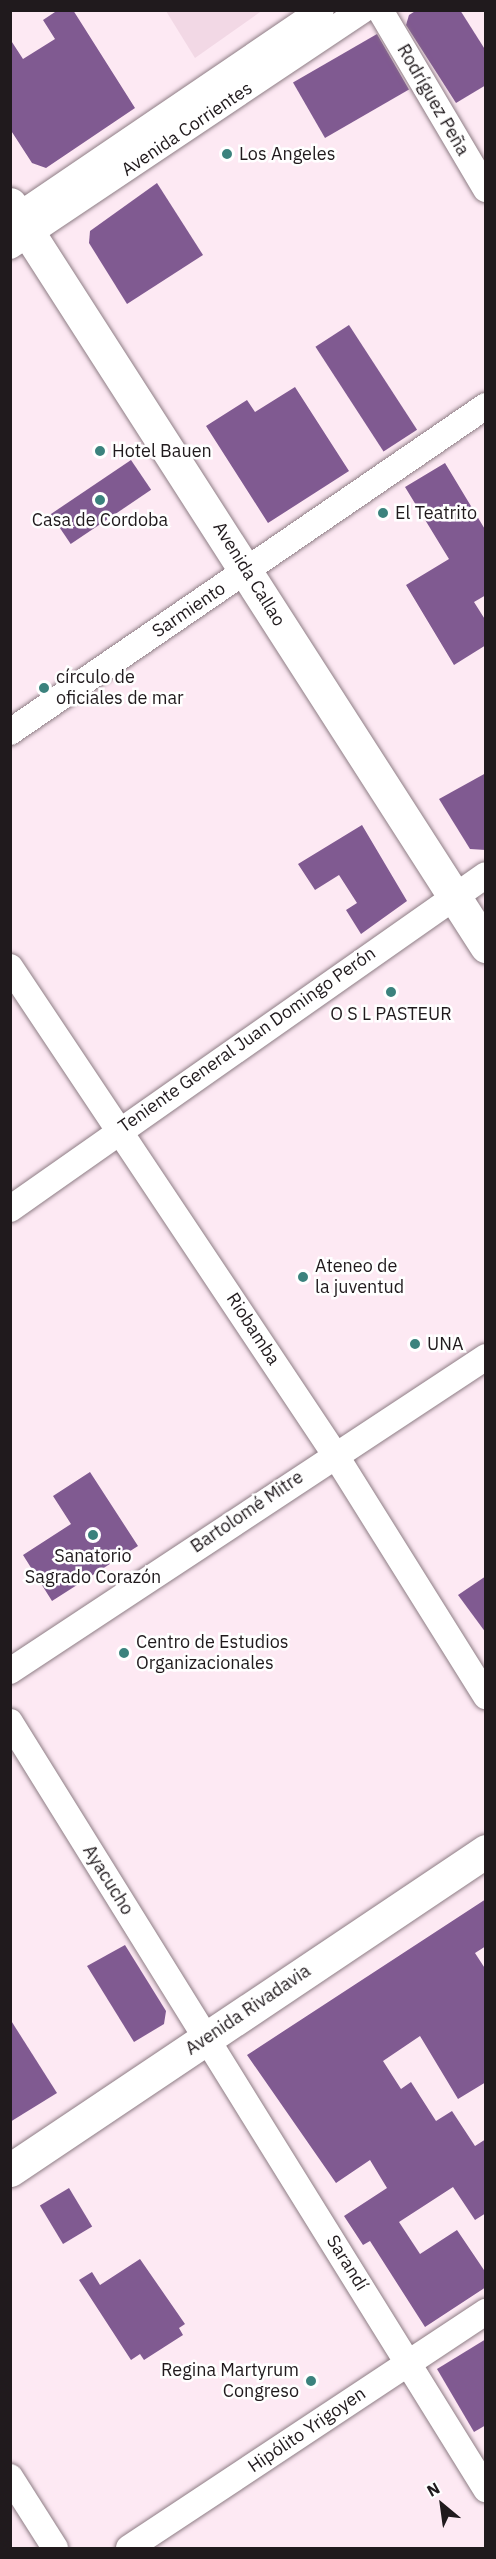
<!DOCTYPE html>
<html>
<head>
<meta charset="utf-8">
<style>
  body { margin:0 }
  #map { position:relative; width:496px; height:2559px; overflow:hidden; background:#fde9f3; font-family:"IBM Plex Sans",sans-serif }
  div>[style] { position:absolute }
  .built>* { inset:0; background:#f2d8e5 }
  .building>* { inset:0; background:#805a91; transform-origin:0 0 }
  .roads { filter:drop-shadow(0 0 2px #8e7d85) drop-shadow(0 0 2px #8e7d85) }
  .minor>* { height:26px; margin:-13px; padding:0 13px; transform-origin:13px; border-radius:13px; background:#fff }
  .major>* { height:33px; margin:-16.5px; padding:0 16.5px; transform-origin:16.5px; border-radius:16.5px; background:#fff }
  .dots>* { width:16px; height:16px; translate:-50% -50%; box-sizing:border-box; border:3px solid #fff; border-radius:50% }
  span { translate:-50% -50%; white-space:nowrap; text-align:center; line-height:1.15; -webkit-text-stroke:5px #fff; paint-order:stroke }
  .street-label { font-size:18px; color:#201a1d }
  .poi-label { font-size:18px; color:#201a1d }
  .left { translate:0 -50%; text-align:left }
  .right { translate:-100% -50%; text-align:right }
  .frame { position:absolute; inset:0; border:12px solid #201a1d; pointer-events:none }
  .north { position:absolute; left:412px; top:2475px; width:60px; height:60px; -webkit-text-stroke:4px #fff; paint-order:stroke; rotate:331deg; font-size:16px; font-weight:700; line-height:24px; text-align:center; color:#201a1d }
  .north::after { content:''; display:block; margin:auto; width:21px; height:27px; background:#201a1d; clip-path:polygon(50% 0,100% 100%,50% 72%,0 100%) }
</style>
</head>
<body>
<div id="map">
  <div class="built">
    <i style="clip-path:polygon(263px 10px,195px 58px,166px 11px,166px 10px)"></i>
  </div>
  <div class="building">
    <i style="clip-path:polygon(58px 10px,73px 10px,135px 108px,46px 168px,32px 163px,10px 129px,10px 39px,23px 59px,55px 39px,43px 20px)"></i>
    <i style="clip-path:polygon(417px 10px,460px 10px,486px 51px,486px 85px,456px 103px,406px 25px,409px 15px)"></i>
    <i style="left:377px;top:34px;width:64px;height:97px;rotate:60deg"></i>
    <i style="clip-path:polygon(157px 183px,203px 255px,127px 304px,89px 243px,90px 231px)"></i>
    <i style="left:349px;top:325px;width:125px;height:40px;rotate:57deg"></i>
    <i style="clip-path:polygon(295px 387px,349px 471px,268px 523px,206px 426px,247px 400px,255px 412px)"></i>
    <i style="left:131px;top:460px;width:36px;height:97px;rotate:56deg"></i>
    <i style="clip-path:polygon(445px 463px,486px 531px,486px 595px,474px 602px,486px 621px,486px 645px,454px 665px,406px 585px,449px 559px,405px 487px)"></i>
    <i style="clip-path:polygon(486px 773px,486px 850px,470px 849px,439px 799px)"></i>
    <i style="clip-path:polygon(362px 825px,407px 901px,361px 934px,346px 910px,357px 903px,339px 875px,315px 890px,298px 864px)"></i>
    <i style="clip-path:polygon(90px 1472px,138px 1546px,52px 1601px,23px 1555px,71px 1524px,53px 1496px)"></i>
    <i style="clip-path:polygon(486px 1576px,486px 1633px,458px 1595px)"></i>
    <i style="clip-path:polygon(486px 1899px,486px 1946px,475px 1953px,486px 1970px,486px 2082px,458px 2099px,420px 2036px,383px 2061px,401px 2089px,411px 2082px,436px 2121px,452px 2111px,475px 2146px,486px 2139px,486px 2213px,475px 2220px,453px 2187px,399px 2222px,420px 2254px,457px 2230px,486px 2273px,486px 2287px,425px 2327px,370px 2241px,363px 2245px,344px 2216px,387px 2188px,370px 2160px,336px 2183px,247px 2055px)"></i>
    <i style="clip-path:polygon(125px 1945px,166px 2011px,164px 2024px,134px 2042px,87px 1966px)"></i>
    <i style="clip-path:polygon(10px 2019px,57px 2093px,10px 2122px)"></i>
    <i style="left:69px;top:2188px;width:45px;height:34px;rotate:59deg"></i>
    <i style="clip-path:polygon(140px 2259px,185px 2324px,179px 2328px,183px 2335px,144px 2360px,140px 2354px,131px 2360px,79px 2280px,92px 2272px,100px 2285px)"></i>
    <i style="clip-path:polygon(486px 2339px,486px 2425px,474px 2432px,437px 2369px)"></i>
  </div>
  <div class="roads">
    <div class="minor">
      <i style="left:380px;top:10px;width:208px;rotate:59.4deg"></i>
      <i style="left:18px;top:216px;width:366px;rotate:-34.2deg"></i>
      <i style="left:10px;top:246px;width:424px;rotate:-33.8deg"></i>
      <i style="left:10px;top:732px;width:577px;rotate:-34.41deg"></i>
      <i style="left:10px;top:967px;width:584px;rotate:56.31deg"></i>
      <i style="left:334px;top:1453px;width:287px;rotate:58deg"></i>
      <i style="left:10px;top:1209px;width:581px;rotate:-35.06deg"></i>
      <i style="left:10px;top:1671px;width:570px;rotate:-33.41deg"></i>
      <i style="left:10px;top:1722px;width:903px;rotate:58.18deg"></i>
      <i style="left:10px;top:2477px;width:84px;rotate:57.6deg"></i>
      <i style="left:129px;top:2548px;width:428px;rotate:-33.5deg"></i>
    </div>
    <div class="major">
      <i style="left:10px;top:204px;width:882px;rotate:57.32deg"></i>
      <i style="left:10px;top:2170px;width:573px;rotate:-33.83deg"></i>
    </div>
  </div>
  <div class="dots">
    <i style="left:227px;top:154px;background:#3b827d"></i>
    <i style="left:100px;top:451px;background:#3b827d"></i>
    <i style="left:100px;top:500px;background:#3b827d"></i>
    <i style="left:383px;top:513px;background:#3b827d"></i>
    <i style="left:44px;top:688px;background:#3b827d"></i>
    <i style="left:391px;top:992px;background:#3b827d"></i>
    <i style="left:303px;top:1277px;background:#3b827d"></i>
    <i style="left:415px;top:1344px;background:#3b827d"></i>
    <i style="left:93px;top:1535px;background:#3b827d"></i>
    <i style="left:124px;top:1653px;background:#3b827d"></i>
    <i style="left:311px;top:2381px;background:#3b827d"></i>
  </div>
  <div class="street-label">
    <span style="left:433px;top:100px;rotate:60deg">Rodríguez Peña</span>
    <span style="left:187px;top:129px;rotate:-34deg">Avenida Corrientes</span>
    <span style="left:249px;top:574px;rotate:58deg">Avenida Callao</span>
    <span style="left:189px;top:610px;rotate:-34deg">Sarmiento</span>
    <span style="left:247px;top:1040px;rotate:-35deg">Teniente General Juan Domingo Perón</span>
    <span style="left:253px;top:1329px;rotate:57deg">Riobamba</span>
    <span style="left:247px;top:1512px;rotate:-34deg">Bartolomé Mitre</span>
    <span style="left:108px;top:1880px;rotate:58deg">Ayacucho</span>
    <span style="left:248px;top:2010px;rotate:-34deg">Avenida Rivadavia</span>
    <span style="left:347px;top:2263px;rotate:58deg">Sarandí</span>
    <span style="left:307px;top:2430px;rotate:-34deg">Hipólito Yrigoyen</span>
  </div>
  <div class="poi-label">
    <span class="left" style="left:239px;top:154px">Los Angeles</span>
    <span class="left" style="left:112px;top:451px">Hotel Bauen</span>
    <span class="left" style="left:395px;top:513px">El Teatrito</span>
    <span style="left:100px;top:520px">Casa de Cordoba</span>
    <span class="left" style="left:56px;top:688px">círculo de<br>oficiales de mar</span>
    <span style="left:391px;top:1014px">O S L PASTEUR</span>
    <span class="left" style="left:315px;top:1277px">Ateneo de<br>la juventud</span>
    <span class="left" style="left:427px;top:1344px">UNA</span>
    <span style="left:93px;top:1567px">Sanatorio<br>Sagrado Corazón</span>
    <span class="left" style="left:136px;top:1653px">Centro de Estudios<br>Organizacionales</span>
    <span class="right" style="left:299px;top:2381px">Regina Martyrum<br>Congreso</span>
  </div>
  <div class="frame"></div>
  <div class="north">N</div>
</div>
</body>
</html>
